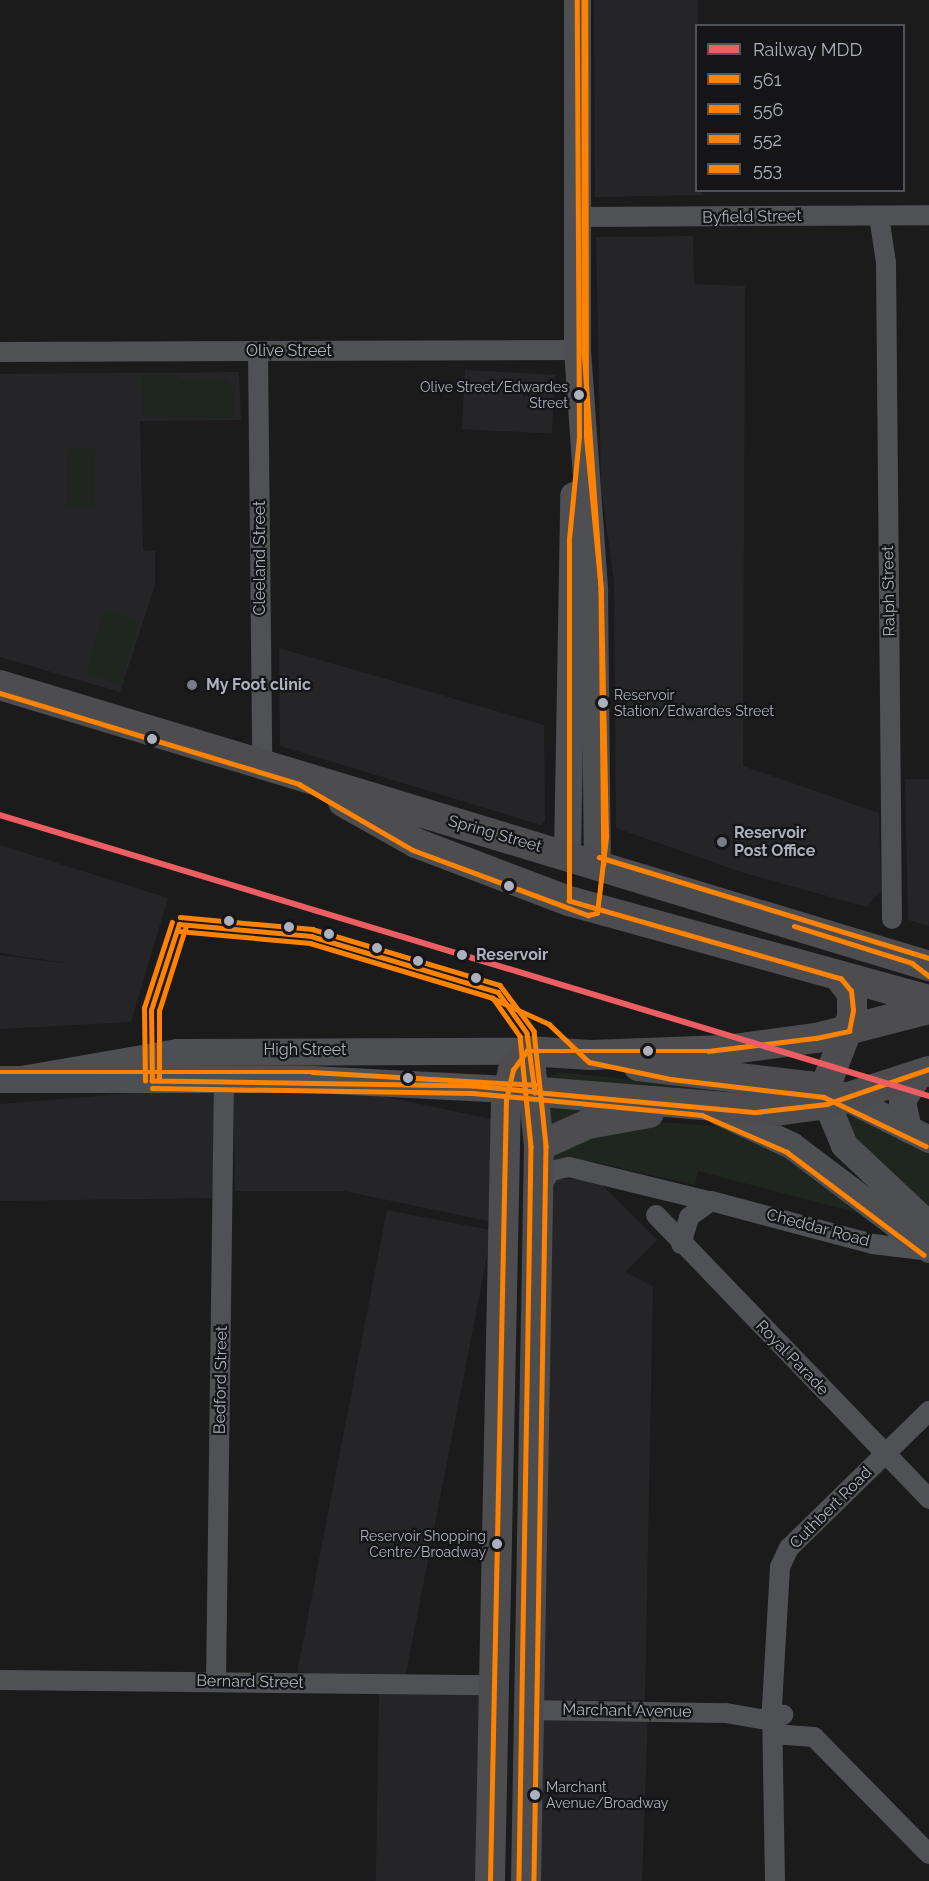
<!DOCTYPE html>
<html>
<head>
<meta charset="utf-8">
<style>
  body { margin:0 }
  #map { position:relative; width:929px; height:1881px; overflow:hidden; background:#1b1b1c; font-family:Raleway,sans-serif }
  div>[style] { position:absolute }
  .built>* { inset:0; background:#252528; transform-origin:0 0 }
  .green>* { inset:0; background:#1f2620; transform-origin:0 0 }
  .street>* { height:20px; margin:-10px; padding:0 10px; transform-origin:10px; border-radius:10px; background:#4f5155 }
  .secondary>* { height:27px; margin:-13.5px; padding:0 13.5px; transform-origin:13.5px; border-radius:13.5px; background:#4e4f53 }
  .primary>* { height:30px; margin:-15px; padding:0 15px; transform-origin:15px; border-radius:15px; background:#4d4d50 }
  .bus-1>* { height:4.5px; margin:-2.25px; padding:0 2.25px; transform-origin:2.25px; border-radius:2.25px; background:#ff8200 }
  .bus-2>* { height:4.5px; margin:-2.25px; padding:0 2.25px; transform-origin:2.25px; border-radius:2.25px; background:#ff8200 }
  .bus-3>* { height:4.5px; margin:-2.25px; padding:0 2.25px; transform-origin:2.25px; border-radius:2.25px; background:#ff8200 }
  .bus-4>* { height:4.5px; margin:-2.25px; padding:0 2.25px; transform-origin:2.25px; border-radius:2.25px; background:#ff8200 }
  .bus-5>* { height:4.5px; margin:-2.25px; padding:0 2.25px; transform-origin:2.25px; border-radius:2.25px; background:#ff8200 }
  .rail-1>* { height:6px; margin:-3px; padding:0 3px; transform-origin:3px; border-radius:3px; background:#ec5e61 }
  .dots>* { width:16px; height:16px; translate:-50% -50%; box-sizing:border-box; border:3px solid #151518; border-radius:50% }
  span { translate:-50% -50%; white-space:nowrap; text-align:center; line-height:1.15; -webkit-text-stroke:4.5px #151518; paint-order:stroke }
  .bus-label { font-size:14px; color:#acb1bd }
  .right { translate:-100% -50%; text-align:right }
  .left { translate:0 -50%; text-align:left }
  .street-label { font-size:16px; color:#acb1bd }
  .poi-label { font-size:16px; color:#acb1bd; font-weight:700 }
  .stop-label { font-size:16px; color:#acb1bd; font-weight:700 }
  .legend { position:absolute; left:695px; top:24px; width:210px; height:168px; box-sizing:border-box; background:#151518; border:2px solid #51535a; margin:0; padding:8px 10px; list-style:none; font-size:18px; color:#acb1bd }
  .legend li { display:flex; align-items:center; gap:12px; height:30px }
  .legend b { width:30px; border:2px solid #51535a }
</style>
</head>
<body>
<div id="map">
  <div class="built">
    <i style="clip-path:polygon(594px 0,698px 0,696px 190px,707px 195px,595px 197px)"></i>
    <i style="clip-path:polygon(693px 236px,694px 284px,745px 286px,743px 766px,879px 813px,881px 890px,867px 907px,744px 873px,616px 828px,614px 582px,601px 487px,596px 237px)"></i>
    <i style="left:465px;top:370px;width:90px;height:59px;rotate:3deg"></i>
    <i style="clip-path:polygon(239px 372px,241px 420px,140px 421px,143px 550px,155px 551px,155px 585px,120px 692px,0 657px,0 374px)"></i>
    <i style="clip-path:polygon(279px 648px,544px 725px,545px 821px,541px 825px,280px 746px)"></i>
    <i style="clip-path:polygon(905px 779px,929px 779px,929px 926px,908px 920px)"></i>
    <i style="clip-path:polygon(0 845px,168px 898px,131px 1022px,0 1029px,0 955px,78px 965px,0 953px)"></i>
    <i style="clip-path:polygon(217px 1086px,217px 1198px,0 1201px,0 1104px)"></i>
    <i style="clip-path:polygon(233px 1089px,353px 1090px,496px 1120px,493px 1222px,344px 1191px,235px 1191px)"></i>
    <i style="clip-path:polygon(550px 1179px,596px 1179px,657px 1240px,625px 1272px,653px 1286px,645px 1700px,527px 1701px)"></i>
    <i style="left:387px;top:1210px;width:107px;height:470px;rotate:11deg"></i>
    <i style="left:379px;top:1693px;width:102px;height:188px;rotate:1deg"></i>
    <i style="left:527px;top:1710px;width:121px;height:171px;rotate:2deg"></i>
  </div>
  <div class="green">
    <i style="clip-path:polygon(179px 375px,180px 379px,224px 379px,235px 386px,235px 418px,143px 416px,141px 376px)"></i>
    <i style="left:95px;top:449px;width:58px;height:28px;rotate:90deg"></i>
    <i style="left:104px;top:610px;width:37px;height:67px;rotate:16deg"></i>
    <i style="clip-path:polygon(558px 1072px,724px 1089px,722px 1101px,548px 1078px)"></i>
    <i style="clip-path:polygon(549px 1102px,585px 1108px,550px 1132px)"></i>
    <i style="clip-path:polygon(845px 1109px,929px 1151px,929px 1213px,903px 1193px,842px 1122px)"></i>
    <i style="clip-path:polygon(649px 1121px,736px 1128px,771px 1144px,862px 1214px,698px 1171px,695px 1185px,590px 1161px,551px 1163px,550px 1151px)"></i>
  </div>
  <div class="street">
    <i style="left:879px;top:216px;width:48px;rotate:81.5deg"></i>
    <i style="left:886px;top:263px;width:656px;rotate:89.48deg"></i>
    <i style="left:576px;top:217px;width:353px;rotate:-0.3deg"></i>
    <i style="left:0;top:352px;width:577px;rotate:-0.2deg"></i>
    <i style="left:258px;top:352px;width:413px;rotate:89.4deg"></i>
    <i style="left:538px;top:1190px;width:23px;rotate:-56deg"></i>
    <i style="left:551px;top:1171px;width:18px;rotate:-13deg"></i>
    <i style="left:569px;top:1167px;width:144px;rotate:13.7deg"></i>
    <i style="left:656px;top:1215px;width:394px;rotate:46.1deg"></i>
    <i style="left:681px;top:1244px;width:28px;rotate:-73deg"></i>
    <i style="left:689px;top:1217px;width:27px;rotate:-36deg"></i>
    <i style="left:711px;top:1201px;width:168px;rotate:14.9deg"></i>
    <i style="left:873px;top:1244px;width:56px;rotate:7.1deg"></i>
    <i style="left:0;top:1680px;width:492px;rotate:0.6deg"></i>
    <i style="left:216px;top:1682px;width:603px;rotate:-89.24deg"></i>
    <i style="left:527px;top:1710px;width:199px;rotate:0.9deg"></i>
    <i style="left:726px;top:1713px;width:47px;rotate:9.9deg"></i>
    <i style="left:772px;top:1721px;width:13px;rotate:-29deg"></i>
    <i style="left:773px;top:1734px;width:41px;rotate:4.2deg"></i>
    <i style="left:814px;top:1737px;width:164px;rotate:45.5deg"></i>
    <i style="left:775px;top:1881px;width:175px;rotate:-91deg"></i>
    <i style="left:772px;top:1706px;width:139px;rotate:-86.7deg"></i>
    <i style="left:780px;top:1567px;width:21px;rotate:-65deg"></i>
    <i style="left:789px;top:1548px;width:196px;rotate:-44.4deg"></i>
  </div>
  <div class="secondary">
    <i style="left:577px;top:0;width:350px;rotate:90deg"></i>
    <i style="left:577px;top:350px;width:241px;rotate:85.9deg"></i>
    <i style="left:594px;top:590px;width:274px;rotate:89.4deg"></i>
    <i style="left:567px;top:856px;width:361px;rotate:-89deg"></i>
    <i style="left:0;top:1079px;width:312px"></i>
    <i style="left:312px;top:1079px;width:196px;rotate:2.9deg"></i>
    <i style="left:21px;top:1079px;width:158px;rotate:-9.8deg"></i>
    <i style="left:177px;top:1052px;width:350px;rotate:-0.2deg"></i>
    <i style="left:847px;top:1098px;width:92px;rotate:26.6deg"></i>
    <i style="left:827px;top:1104px;width:44px;rotate:67.5deg"></i>
    <i style="left:844px;top:1145px;width:117px;rotate:43.3deg"></i>
    <i style="left:718px;top:1111px;width:81px;rotate:25deg"></i>
    <i style="left:791px;top:1145px;width:173px;rotate:37deg"></i>
    <i style="left:908px;top:1129px;width:30px;rotate:-102deg"></i>
    <i style="left:902px;top:1100px;width:31px;rotate:-57deg"></i>
  </div>
  <div class="primary">
    <i style="left:0;top:685px;width:971px;rotate:16.83deg"></i>
    <i style="left:343px;top:802px;width:84px;rotate:29.3deg"></i>
    <i style="left:416px;top:843px;width:164px;rotate:20.8deg"></i>
    <i style="left:569px;top:901px;width:373px;rotate:15.4deg"></i>
    <i style="left:638px;top:1066px;width:172px;rotate:6.7deg"></i>
    <i style="left:809px;top:1086px;width:40px;rotate:18deg"></i>
    <i style="left:516px;top:1090px;width:261px;rotate:4.6deg"></i>
    <i style="left:776px;top:1111px;width:51px;rotate:-7.8deg"></i>
    <i style="left:827px;top:1104px;width:107px;rotate:-17.9deg"></i>
    <i style="left:827px;top:1104px;width:27px;rotate:-86deg"></i>
    <i style="left:829px;top:1077px;width:64px;rotate:-69deg"></i>
    <i style="left:852px;top:1017px;width:23px;rotate:-90deg"></i>
    <i style="left:852px;top:994px;width:19px;rotate:-126deg"></i>
    <i style="left:539px;top:1146px;width:54px;rotate:-24.2deg"></i>
    <i style="left:588px;top:1124px;width:62px;rotate:-10.2deg"></i>
    <i style="left:490px;top:1881px;width:781px;rotate:-88.83deg"></i>
    <i style="left:506px;top:1100px;width:31px;rotate:-77deg"></i>
    <i style="left:513px;top:1070px;width:24px;rotate:-54deg"></i>
    <i style="left:527px;top:1051px;width:64px;rotate:3.6deg"></i>
    <i style="left:591px;top:1055px;width:134px;rotate:-2.1deg"></i>
    <i style="left:725px;top:1050px;width:92px;rotate:-7.5deg"></i>
    <i style="left:816px;top:1038px;width:117px;rotate:-14.4deg"></i>
    <i style="left:526px;top:1881px;width:735px;rotate:-88.99deg"></i>
    <i style="left:539px;top:1146px;width:96px;rotate:-96deg"></i>
  </div>
  <div class="bus-1">
    <i style="left:179px;top:924px;width:133px;rotate:5.2deg"></i>
    <i style="left:311px;top:936px;width:195px;rotate:16.7deg"></i>
    <i style="left:498px;top:992px;width:50px;rotate:54.7deg"></i>
    <i style="left:527px;top:1033px;width:60px;rotate:82.3deg"></i>
    <i style="left:535px;top:1092px;width:62px;rotate:-174.5deg"></i>
    <i style="left:473px;top:1086px;width:321px;rotate:-179.1deg"></i>
    <i style="left:152px;top:1081px;width:71px;rotate:-90.8deg"></i>
    <i style="left:151px;top:1010px;width:90px;rotate:-72deg"></i>
    <i style="left:794px;top:926px;width:124px;rotate:17.4deg"></i>
    <i style="left:912px;top:963px;width:21px;rotate:37deg"></i>
    <i style="left:535px;top:1092px;width:222px;rotate:5.2deg"></i>
    <i style="left:756px;top:1112px;width:71px;rotate:-6.4deg"></i>
    <i style="left:827px;top:1104px;width:108px;rotate:-18.9deg"></i>
    <i style="left:490px;top:1881px;width:781px;rotate:-88.83deg"></i>
    <i style="left:506px;top:1100px;width:31px;rotate:-77deg"></i>
    <i style="left:513px;top:1070px;width:24px;rotate:-54deg"></i>
    <i style="left:527px;top:1051px;width:181px"></i>
    <i style="left:708px;top:1051px;width:109px;rotate:-6.9deg"></i>
    <i style="left:816px;top:1038px;width:34px;rotate:-12deg"></i>
    <i style="left:849px;top:1031px;width:21px;rotate:-79deg"></i>
    <i style="left:853px;top:1010px;width:19px;rotate:-96deg"></i>
    <i style="left:851px;top:991px;width:16px;rotate:-130deg"></i>
    <i style="left:841px;top:979px;width:283px;rotate:-164deg"></i>
    <i style="left:569px;top:901px;width:362px;rotate:-90deg"></i>
    <i style="left:569px;top:539px;width:102px;rotate:-84.4deg"></i>
    <i style="left:579px;top:437px;width:437px;rotate:-90.3deg"></i>
  </div>
  <div class="bus-2">
    <i style="left:178px;top:931px;width:133px;rotate:5.2deg"></i>
    <i style="left:310px;top:943px;width:191px;rotate:16.7deg"></i>
    <i style="left:493px;top:998px;width:47px;rotate:54.6deg"></i>
    <i style="left:520px;top:1036px;width:111px;rotate:84.3deg"></i>
    <i style="left:531px;top:1146px;width:735px;rotate:90.94deg"></i>
    <i style="left:492px;top:998px;width:63px;rotate:24.5deg"></i>
    <i style="left:549px;top:1024px;width:55px;rotate:43.5deg"></i>
    <i style="left:589px;top:1062px;width:84px;rotate:11.7deg"></i>
    <i style="left:671px;top:1079px;width:154px;rotate:6.7deg"></i>
    <i style="left:824px;top:1097px;width:113px;rotate:25.7deg"></i>
    <i style="left:159px;top:1081px;width:70px;rotate:-90deg"></i>
    <i style="left:159px;top:1011px;width:89px;rotate:-72.4deg"></i>
    <i style="left:152px;top:1088px;width:321px;rotate:0.9deg"></i>
    <i style="left:473px;top:1093px;width:230px;rotate:5.5deg"></i>
    <i style="left:702px;top:1115px;width:93px;rotate:23.5deg"></i>
    <i style="left:787px;top:1152px;width:171px;rotate:36.9deg"></i>
  </div>
  <div class="bus-3">
    <i style="left:180px;top:917px;width:133px;rotate:5.2deg"></i>
    <i style="left:312px;top:929px;width:196px;rotate:16.6deg"></i>
    <i style="left:500px;top:985px;width:57px;rotate:53.5deg"></i>
    <i style="left:534px;top:1031px;width:116px;rotate:84deg"></i>
    <i style="left:546px;top:1146px;width:735px;rotate:90.94deg"></i>
    <i style="left:0;top:1072px;width:312px"></i>
    <i style="left:312px;top:1072px;width:223px;rotate:3.3deg"></i>
    <i style="left:145px;top:1081px;width:73px;rotate:-90.8deg"></i>
    <i style="left:144px;top:1008px;width:90px;rotate:-72deg"></i>
  </div>
  <div class="bus-4">
    <i style="left:0;top:693px;width:313px;rotate:16.9deg"></i>
    <i style="left:299px;top:784px;width:132px;rotate:30.1deg"></i>
    <i style="left:413px;top:850px;width:187px;rotate:20.4deg"></i>
    <i style="left:588px;top:915px;width:9px;rotate:-13deg"></i>
    <i style="left:597px;top:913px;width:77px;rotate:-83.2deg"></i>
    <i style="left:606px;top:837px;width:247px;rotate:-91.2deg"></i>
    <i style="left:601px;top:590px;width:154px;rotate:-95.6deg"></i>
    <i style="left:586px;top:437px;width:437px;rotate:-90.1deg"></i>
  </div>
  <div class="bus-5">
    <i style="left:584px;top:0;width:350px;rotate:90deg"></i>
    <i style="left:584px;top:350px;width:241px;rotate:85.9deg"></i>
    <i style="left:601px;top:590px;width:274px;rotate:89.4deg"></i>
    <i style="left:599px;top:857px;width:345px;rotate:17deg"></i>
  </div>
  <div class="rail-1">
    <i style="left:0;top:815px;width:971px;rotate:16.83deg"></i>
  </div>
  <div class="dots">
    <i style="left:579px;top:395px;background:#acb1bd"></i>
    <i style="left:192px;top:685px;background:#797c85"></i>
    <i style="left:603px;top:703px;background:#acb1bd"></i>
    <i style="left:152px;top:739px;background:#acb1bd"></i>
    <i style="left:722px;top:842px;background:#797c85"></i>
    <i style="left:509px;top:886px;background:#acb1bd"></i>
    <i style="left:229px;top:921px;background:#acb1bd"></i>
    <i style="left:289px;top:927px;background:#acb1bd"></i>
    <i style="left:329px;top:934px;background:#acb1bd"></i>
    <i style="left:377px;top:948px;background:#acb1bd"></i>
    <i style="left:462px;top:955px;background:#acb1bd"></i>
    <i style="left:418px;top:961px;background:#acb1bd"></i>
    <i style="left:476px;top:978px;background:#acb1bd"></i>
    <i style="left:648px;top:1051px;background:#acb1bd"></i>
    <i style="left:408px;top:1078px;background:#acb1bd"></i>
    <i style="left:497px;top:1544px;background:#acb1bd"></i>
    <i style="left:535px;top:1795px;background:#acb1bd"></i>
  </div>
  <div class="bus-label">
    <span class="right" style="left:568px;top:395px">Olive Street/Edwardes<br>Street</span>
    <span class="left" style="left:614px;top:703px">Reservoir<br>Station/Edwardes Street</span>
    <span class="right" style="left:486px;top:1544px">Reservoir Shopping<br>Centre/Broadway</span>
    <span class="left" style="left:546px;top:1795px">Marchant<br>Avenue/Broadway</span>
  </div>
  <div class="street-label">
    <span style="left:752px;top:217px;rotate:-1deg">Byfield Street</span>
    <span style="left:289px;top:351px">Olive Street</span>
    <span style="left:260px;top:558px;rotate:-90deg">Cleeland Street</span>
    <span style="left:889px;top:591px;rotate:-91deg">Ralph Street</span>
    <span style="left:495px;top:834px;rotate:16deg">Spring Street</span>
    <span style="left:305px;top:1050px">High Street</span>
    <span style="left:818px;top:1228px;rotate:15deg">Cheddar Road</span>
    <span style="left:792px;top:1358px;rotate:46deg">Royal Parade</span>
    <span style="left:221px;top:1380px;rotate:-89deg">Bedford Street</span>
    <span style="left:831px;top:1508px;rotate:-45deg">Cuthbert Road</span>
    <span style="left:250px;top:1682px;rotate:1deg">Bernard Street</span>
    <span style="left:627px;top:1711px;rotate:1deg">Marchant Avenue</span>
  </div>
  <div class="poi-label">
    <span class="left" style="left:206px;top:685px">My Foot clinic</span>
    <span class="left" style="left:734px;top:842px">Reservoir<br>Post Office</span>
  </div>
  <div class="stop-label">
    <span class="left" style="left:476px;top:955px">Reservoir</span>
  </div>
  <ul class="legend">
  <li><b style="height:8px;background:#ec5e61"></b>Railway MDD</li>
  <li><b style="height:8px;background:#ff8200"></b>561</li>
  <li><b style="height:8px;background:#ff8200"></b>556</li>
  <li><b style="height:8px;background:#ff8200"></b>552</li>
  <li><b style="height:8px;background:#ff8200"></b>553</li>
  </ul>
</div>
</body>
</html>
